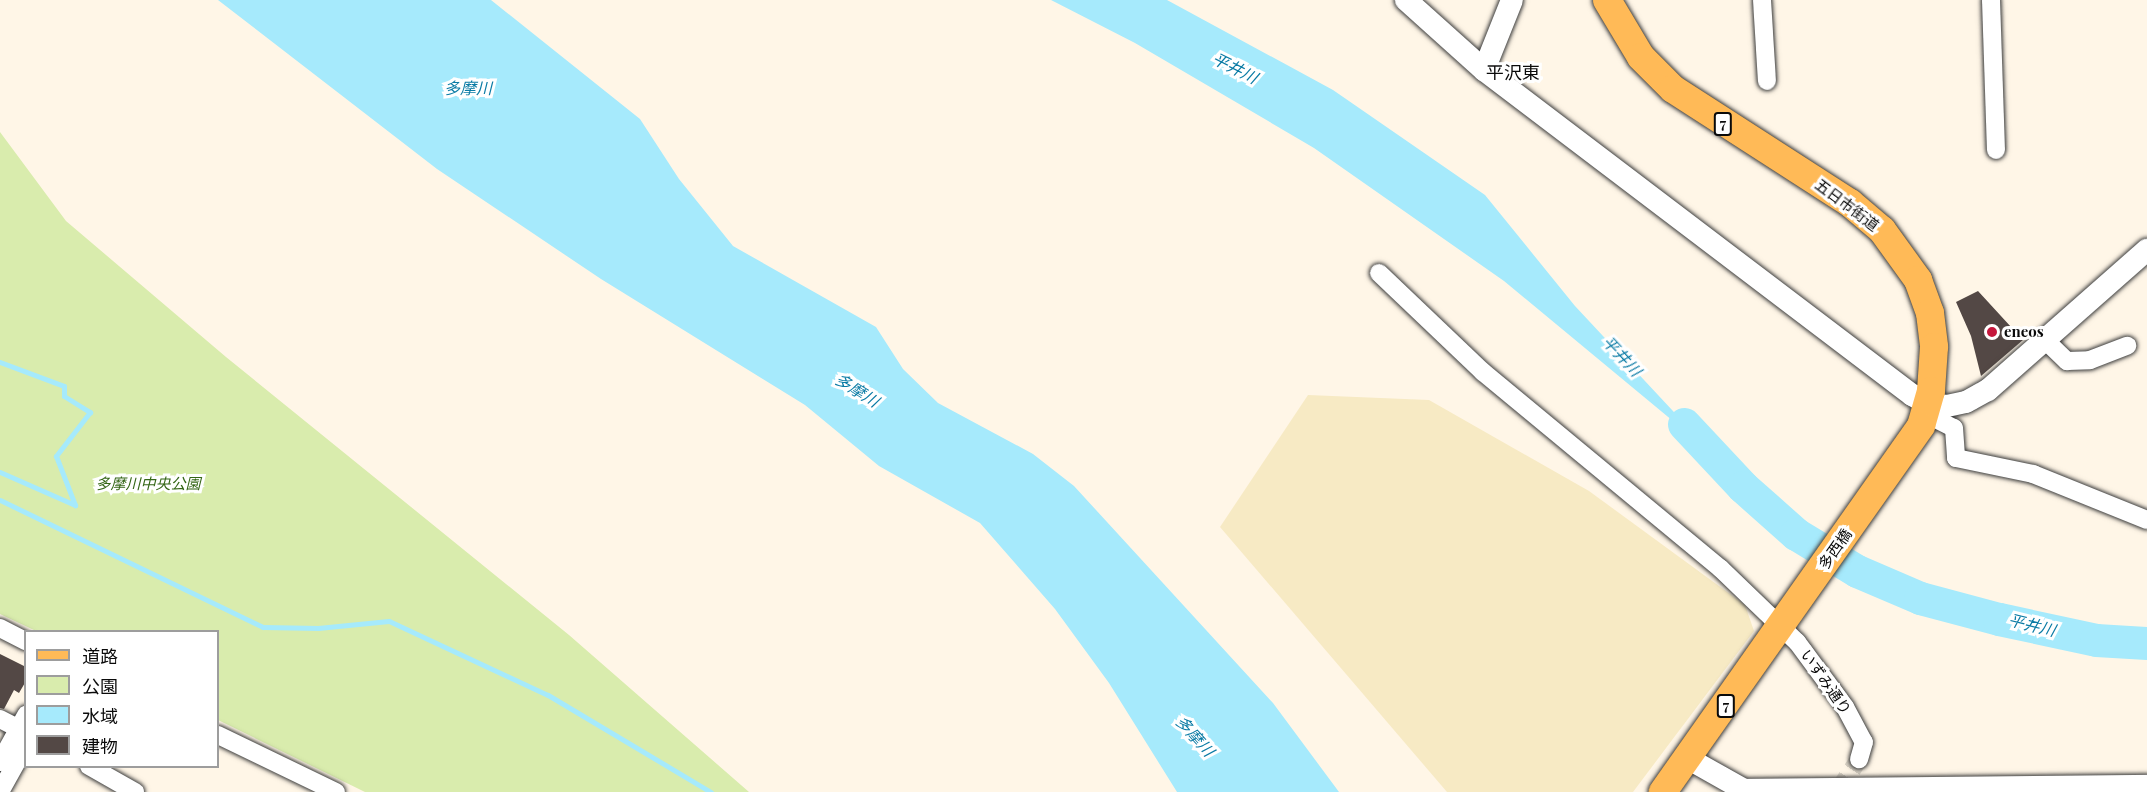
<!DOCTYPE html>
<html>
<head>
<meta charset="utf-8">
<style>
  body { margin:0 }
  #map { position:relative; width:2147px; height:792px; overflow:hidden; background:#fff6e7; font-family:"Playfair Display","Noto Sans JP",serif }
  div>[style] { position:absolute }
  .farmland>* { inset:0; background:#f7eac4 }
  .green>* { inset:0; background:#d9ecad }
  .water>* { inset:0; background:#a6eafc }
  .stream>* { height:5px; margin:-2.5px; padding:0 2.5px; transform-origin:2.5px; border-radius:2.5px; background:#a6eafc }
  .river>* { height:33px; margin:-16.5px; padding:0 16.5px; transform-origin:16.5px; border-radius:16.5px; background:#a6eafc }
  .building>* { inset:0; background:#534845 }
  .minor-tunnel>* { height:18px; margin-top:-9px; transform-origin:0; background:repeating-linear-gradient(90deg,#dad3c6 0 18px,transparent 0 27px) }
  .roads { filter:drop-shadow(0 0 2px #3d3d3d) drop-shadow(0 0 2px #3d3d3d) }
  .minor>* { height:18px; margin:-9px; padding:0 9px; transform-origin:9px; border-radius:9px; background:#fff }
  .tertiary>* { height:22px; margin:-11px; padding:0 11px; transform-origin:11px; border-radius:11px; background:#fff }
  .primary>* { height:28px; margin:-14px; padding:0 14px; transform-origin:14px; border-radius:14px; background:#ffba57 }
  .dots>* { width:16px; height:16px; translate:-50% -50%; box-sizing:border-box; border:3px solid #fff; border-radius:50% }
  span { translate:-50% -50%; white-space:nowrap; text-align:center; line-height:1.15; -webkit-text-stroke:6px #fff; paint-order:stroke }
  .shield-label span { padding:2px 4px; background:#fff; border:2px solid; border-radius:4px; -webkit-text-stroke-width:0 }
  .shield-label { font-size:14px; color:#0a0a0a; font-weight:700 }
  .street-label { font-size:15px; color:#0a0a0a }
  .poi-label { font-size:15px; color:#0a0a0a; font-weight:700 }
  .left { translate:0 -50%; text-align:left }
  .park-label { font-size:15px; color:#346616; font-style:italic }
  .water-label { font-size:16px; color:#0a7ba5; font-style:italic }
  .quarter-label { font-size:18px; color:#0a0a0a }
  .legend { position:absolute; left:24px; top:630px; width:195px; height:138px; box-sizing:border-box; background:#fff; border:2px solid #9d9d9d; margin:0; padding:8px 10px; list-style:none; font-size:18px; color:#0a0a0a }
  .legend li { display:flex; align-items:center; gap:12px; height:30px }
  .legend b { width:30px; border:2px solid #9d9d9d }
</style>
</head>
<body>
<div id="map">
  <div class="farmland">
    <i style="clip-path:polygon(1308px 395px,1429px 400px,1589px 491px,1745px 605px,1754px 631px,1633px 792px,1447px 792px,1220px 527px)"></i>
  </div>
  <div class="green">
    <i style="clip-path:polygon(0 132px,66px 221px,226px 357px,569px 635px,749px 792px,365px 792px,218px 720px,218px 632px,36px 631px,0 614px)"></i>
  </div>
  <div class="water">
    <i style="clip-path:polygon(218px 0,491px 0,640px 119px,679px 179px,733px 246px,876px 327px,903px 369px,938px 403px,1033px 454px,1074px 486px,1273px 703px,1339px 792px,1177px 792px,1109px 683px,1055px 609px,980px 523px,879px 466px,805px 405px,601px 279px,437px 169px)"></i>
    <i style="clip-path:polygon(1051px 0,1167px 0,1333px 90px,1485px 195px,1575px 306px,1714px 455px,1504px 281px,1314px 148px,1135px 43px)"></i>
  </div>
  <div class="stream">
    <i style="left:0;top:362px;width:68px;rotate:20.6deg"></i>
    <i style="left:64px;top:386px;width:10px;rotate:90deg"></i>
    <i style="left:64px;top:396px;width:31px;rotate:32deg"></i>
    <i style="left:90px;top:412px;width:56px;rotate:127.7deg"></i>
    <i style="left:56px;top:456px;width:53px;rotate:68.8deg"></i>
    <i style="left:75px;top:505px;width:82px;rotate:-156.3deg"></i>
    <i style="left:0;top:500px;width:292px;rotate:25.8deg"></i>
    <i style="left:263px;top:627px;width:55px;rotate:1deg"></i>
    <i style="left:318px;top:628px;width:71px;rotate:-5.6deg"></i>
    <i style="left:389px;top:621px;width:175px;rotate:25deg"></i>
    <i style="left:548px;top:695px;width:190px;rotate:30.8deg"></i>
  </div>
  <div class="river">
    <i style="left:1684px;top:424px;width:86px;rotate:46.9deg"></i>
    <i style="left:1743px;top:487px;width:71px;rotate:41.6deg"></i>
    <i style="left:1796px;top:534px;width:71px;rotate:31.2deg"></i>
    <i style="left:1857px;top:571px;width:69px;rotate:23.2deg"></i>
    <i style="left:1920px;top:598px;width:82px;rotate:14.9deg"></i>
    <i style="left:1999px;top:619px;width:99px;rotate:12.2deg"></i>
    <i style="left:2096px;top:640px;width:51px;rotate:3.4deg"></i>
  </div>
  <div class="building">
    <i style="clip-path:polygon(1978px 291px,2023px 340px,1981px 376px,1971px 336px,1956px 302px)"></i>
    <i style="clip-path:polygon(0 654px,26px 667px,26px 681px,19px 693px,14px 690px,4px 709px,0 708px)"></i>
  </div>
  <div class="minor-tunnel">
    <i style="left:1837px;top:792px;width:40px;rotate:-56deg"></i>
  </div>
  <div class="roads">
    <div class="minor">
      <i style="left:1762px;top:0;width:81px;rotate:86.5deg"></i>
      <i style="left:1991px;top:0;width:150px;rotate:88.1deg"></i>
      <i style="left:1379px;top:273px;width:144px;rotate:43.6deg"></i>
      <i style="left:1483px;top:372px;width:308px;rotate:39.6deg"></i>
      <i style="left:1720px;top:568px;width:107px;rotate:43.9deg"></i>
      <i style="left:1797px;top:642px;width:81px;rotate:53.6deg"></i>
      <i style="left:1845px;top:707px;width:40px;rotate:62deg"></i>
      <i style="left:1864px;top:742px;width:18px;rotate:106deg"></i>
      <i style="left:2044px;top:339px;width:32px;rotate:44deg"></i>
      <i style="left:2067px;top:361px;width:23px;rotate:-2deg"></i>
      <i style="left:2090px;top:360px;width:40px;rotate:-21deg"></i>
      <i style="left:1926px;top:414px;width:31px;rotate:27deg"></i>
      <i style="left:1954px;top:428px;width:30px;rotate:86deg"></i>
      <i style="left:1956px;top:458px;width:79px;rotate:11.7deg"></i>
      <i style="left:2033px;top:474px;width:123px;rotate:22deg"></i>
      <i style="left:0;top:628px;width:29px;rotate:27deg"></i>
      <i style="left:0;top:719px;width:29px;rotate:27deg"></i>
      <i style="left:218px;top:735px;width:131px;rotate:25.8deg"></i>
      <i style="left:0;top:762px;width:54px;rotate:-61deg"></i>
      <i style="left:89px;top:766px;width:53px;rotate:29.5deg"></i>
      <i style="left:0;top:792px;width:54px;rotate:-61deg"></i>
    </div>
    <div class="tertiary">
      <i style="left:1406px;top:0;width:105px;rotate:41.9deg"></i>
      <i style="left:1484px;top:70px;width:537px;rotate:37.21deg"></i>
      <i style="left:1912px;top:395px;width:19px;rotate:28deg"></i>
      <i style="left:1929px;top:404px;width:18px;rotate:6deg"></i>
      <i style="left:1947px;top:406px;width:19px;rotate:-12deg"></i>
      <i style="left:1966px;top:402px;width:25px;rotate:-29deg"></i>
      <i style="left:1988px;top:390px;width:212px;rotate:-41.4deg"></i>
      <i style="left:1484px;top:70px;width:75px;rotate:-68.2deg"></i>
      <i style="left:1689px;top:759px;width:63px;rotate:29.4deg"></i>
      <i style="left:1744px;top:790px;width:403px;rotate:-0.6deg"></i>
    </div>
    <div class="primary">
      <i style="left:1607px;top:0;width:66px;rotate:59.2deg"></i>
      <i style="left:1641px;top:57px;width:45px;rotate:45deg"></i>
      <i style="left:1673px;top:89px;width:211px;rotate:32.8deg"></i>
      <i style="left:1850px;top:203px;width:42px;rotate:40.2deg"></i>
      <i style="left:1882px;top:230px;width:62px;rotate:54.2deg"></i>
      <i style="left:1918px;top:280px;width:35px;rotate:70deg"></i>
      <i style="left:1930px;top:313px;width:34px;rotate:83deg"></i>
      <i style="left:1934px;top:347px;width:44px;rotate:93.9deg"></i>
      <i style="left:1931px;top:391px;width:36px;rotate:106deg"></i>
      <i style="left:1921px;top:426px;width:448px;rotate:125.2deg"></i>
    </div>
  </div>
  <div class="dots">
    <i style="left:1992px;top:332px;background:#c5173c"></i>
  </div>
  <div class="shield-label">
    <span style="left:1723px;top:124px">7</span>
    <span style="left:1726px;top:706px">7</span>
  </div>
  <div class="street-label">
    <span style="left:1847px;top:205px;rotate:37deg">五日市街道</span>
    <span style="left:1835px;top:549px;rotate:-55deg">多西橋</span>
    <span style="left:1826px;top:682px;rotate:55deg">いずみ通り</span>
  </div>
  <div class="poi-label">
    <span class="left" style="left:2004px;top:332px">eneos</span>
  </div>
  <div class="park-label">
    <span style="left:148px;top:484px">多摩川中央公園</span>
  </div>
  <div class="water-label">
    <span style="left:1235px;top:68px;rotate:27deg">平井川</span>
    <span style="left:468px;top:88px">多摩川</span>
    <span style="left:1622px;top:356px;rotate:47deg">平井川</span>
    <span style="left:857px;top:390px;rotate:32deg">多摩川</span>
    <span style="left:2032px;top:625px;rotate:14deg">平井川</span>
    <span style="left:1195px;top:736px;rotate:48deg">多摩川</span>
  </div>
  <div class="quarter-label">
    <span style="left:1513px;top:72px">平沢東</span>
  </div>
  <ul class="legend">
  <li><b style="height:8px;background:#ffba57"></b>道路</li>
  <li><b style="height:16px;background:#d9ecad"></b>公園</li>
  <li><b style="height:16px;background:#a6eafc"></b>水域</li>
  <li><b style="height:16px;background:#534845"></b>建物</li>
  </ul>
</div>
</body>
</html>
